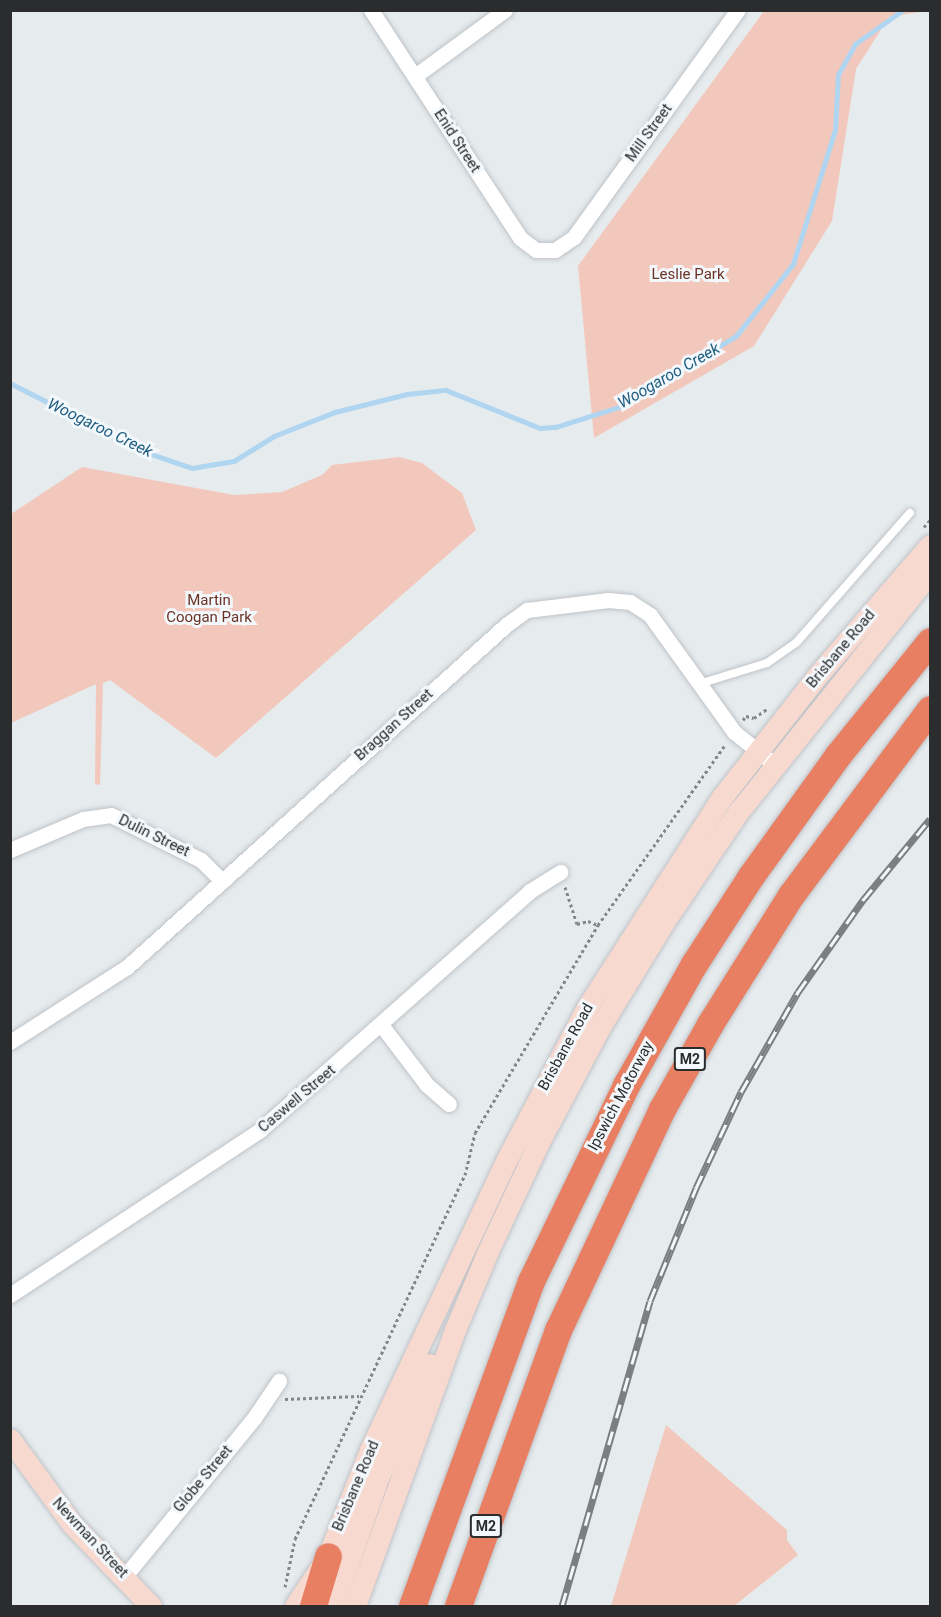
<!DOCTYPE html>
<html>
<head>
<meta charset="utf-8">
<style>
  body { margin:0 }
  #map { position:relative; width:941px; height:1617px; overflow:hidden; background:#e6ebee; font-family:Roboto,sans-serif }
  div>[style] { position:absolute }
  .green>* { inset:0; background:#f3c8bc }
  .stream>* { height:4.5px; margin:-2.25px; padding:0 2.25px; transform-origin:2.25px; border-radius:2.25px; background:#afd5f0 }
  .path>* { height:3px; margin-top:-1.5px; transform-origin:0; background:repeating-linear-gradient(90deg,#838789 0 3px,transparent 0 6px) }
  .roads { filter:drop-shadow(0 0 2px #bfc3c7) drop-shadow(0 0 2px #bfc3c7) }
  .lane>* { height:8px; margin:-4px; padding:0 4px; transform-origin:4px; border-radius:4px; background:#fff }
  .street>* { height:15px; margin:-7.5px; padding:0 7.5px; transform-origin:7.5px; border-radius:7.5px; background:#fff }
  .secondary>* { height:21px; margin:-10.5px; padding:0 10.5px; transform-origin:10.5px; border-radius:10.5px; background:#f8d9d0 }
  .highway>* { height:27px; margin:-13.5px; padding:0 13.5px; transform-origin:13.5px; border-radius:13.5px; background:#e97f62 }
  .rail>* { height:7px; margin-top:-3.5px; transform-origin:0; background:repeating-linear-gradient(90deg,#f3f8fc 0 14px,#7b7f80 0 28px); box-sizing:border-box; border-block:2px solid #7b7f80 }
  span { translate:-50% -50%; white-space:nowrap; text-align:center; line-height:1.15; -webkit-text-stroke:6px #f3f8fc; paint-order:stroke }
  .shield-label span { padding:2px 4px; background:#f3f8fc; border:2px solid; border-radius:4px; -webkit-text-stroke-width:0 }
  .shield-label { font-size:14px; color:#2a2c2d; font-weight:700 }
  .street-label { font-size:15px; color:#2a2c2d }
  .park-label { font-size:15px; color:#6c3324 }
  .water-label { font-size:16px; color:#1f5d80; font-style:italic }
  .frame { position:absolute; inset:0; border:12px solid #2a2c2d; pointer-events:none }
</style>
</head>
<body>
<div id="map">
  <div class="green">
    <i style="clip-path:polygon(764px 11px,925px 11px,889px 17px,856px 69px,832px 221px,754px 346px,594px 438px,578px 266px)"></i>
    <i style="clip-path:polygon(399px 457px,422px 463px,462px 493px,476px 530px,216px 758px,110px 680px,103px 683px,100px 785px,95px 784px,96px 684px,11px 723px,11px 514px,82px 467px,234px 495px,282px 492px,322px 475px,332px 465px)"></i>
    <i style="clip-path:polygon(666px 1425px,787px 1530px,787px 1540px,798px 1555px,734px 1606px,611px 1606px)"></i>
  </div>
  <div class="stream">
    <i style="left:10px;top:383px;width:155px;rotate:26.9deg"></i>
    <i style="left:148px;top:453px;width:46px;rotate:18.8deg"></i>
    <i style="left:192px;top:468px;width:43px;rotate:-9.5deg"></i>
    <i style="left:234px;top:461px;width:47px;rotate:-32deg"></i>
    <i style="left:274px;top:436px;width:66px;rotate:-21.5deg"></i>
    <i style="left:335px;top:412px;width:74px;rotate:-14deg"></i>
    <i style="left:407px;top:394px;width:39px;rotate:-6deg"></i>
    <i style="left:446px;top:390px;width:101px;rotate:22deg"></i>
    <i style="left:540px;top:428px;width:16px;rotate:-4deg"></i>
    <i style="left:556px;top:427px;width:66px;rotate:-17.6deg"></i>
    <i style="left:619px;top:407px;width:137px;rotate:-31.3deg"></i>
    <i style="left:736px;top:336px;width:92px;rotate:-51.6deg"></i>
    <i style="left:793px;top:264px;width:140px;rotate:-72.6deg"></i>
    <i style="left:835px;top:130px;width:55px;rotate:-86.9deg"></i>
    <i style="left:838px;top:75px;width:35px;rotate:-61deg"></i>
    <i style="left:855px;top:44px;width:59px;rotate:-35.3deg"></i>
  </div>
  <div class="path">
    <i style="left:924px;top:527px;width:9px;rotate:-49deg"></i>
    <i style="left:743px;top:720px;width:5px;rotate:-53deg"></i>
    <i style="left:746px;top:716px;width:8px;rotate:14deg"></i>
    <i style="left:754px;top:718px;width:16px;rotate:-35deg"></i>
    <i style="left:565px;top:887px;width:39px;rotate:72deg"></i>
    <i style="left:577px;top:924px;width:11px;rotate:-15deg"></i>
    <i style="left:588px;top:921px;width:11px;rotate:22deg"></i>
    <i style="left:285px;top:1399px;width:74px;rotate:-2.3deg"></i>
    <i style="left:285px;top:1587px;width:49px;rotate:-78.2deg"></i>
    <i style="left:295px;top:1539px;width:402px;rotate:-65deg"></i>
    <i style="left:465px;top:1175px;width:43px;rotate:-76.6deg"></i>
    <i style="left:475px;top:1133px;width:242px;rotate:-59.4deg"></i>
    <i style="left:598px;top:925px;width:220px;rotate:-54.8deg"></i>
  </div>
  <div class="roads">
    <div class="lane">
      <i style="left:699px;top:684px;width:71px;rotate:-17.2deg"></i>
      <i style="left:767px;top:663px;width:35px;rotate:-35deg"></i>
      <i style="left:796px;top:643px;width:173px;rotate:-48.8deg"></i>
    </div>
    <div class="street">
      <i style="left:371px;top:10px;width:272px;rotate:56.8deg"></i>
      <i style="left:520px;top:238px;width:20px;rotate:37deg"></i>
      <i style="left:536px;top:250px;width:19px"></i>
      <i style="left:555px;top:250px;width:23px;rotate:-34deg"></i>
      <i style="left:574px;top:237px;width:280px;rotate:-54.2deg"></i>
      <i style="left:415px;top:76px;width:112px;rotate:-36.3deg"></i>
      <i style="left:10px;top:850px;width:79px;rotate:-23deg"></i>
      <i style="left:83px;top:819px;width:28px;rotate:-8deg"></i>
      <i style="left:111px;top:815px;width:101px;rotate:26.6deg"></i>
      <i style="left:201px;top:860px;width:30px;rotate:45deg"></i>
      <i style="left:382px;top:1026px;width:74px;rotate:52.7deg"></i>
      <i style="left:427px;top:1085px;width:29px;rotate:41deg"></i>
      <i style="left:10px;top:1042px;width:139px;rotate:-32.7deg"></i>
      <i style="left:127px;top:967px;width:510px;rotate:-42.06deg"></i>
      <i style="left:506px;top:625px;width:26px;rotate:-36deg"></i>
      <i style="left:527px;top:610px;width:82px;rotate:-7deg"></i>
      <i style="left:608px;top:600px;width:22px;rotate:5deg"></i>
      <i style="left:630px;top:602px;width:24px;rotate:33deg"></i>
      <i style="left:650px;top:615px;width:144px;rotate:54.3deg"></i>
      <i style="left:734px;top:732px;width:51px;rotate:38.7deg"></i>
      <i style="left:10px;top:1295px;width:300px;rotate:-33.4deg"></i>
      <i style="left:260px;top:1130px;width:361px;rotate:-41.5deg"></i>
      <i style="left:530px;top:891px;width:36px;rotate:-32deg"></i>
      <i style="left:125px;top:1576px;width:204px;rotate:-50.8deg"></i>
      <i style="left:254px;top:1418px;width:45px;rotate:-56deg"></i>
    </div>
    <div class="secondary">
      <i style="left:10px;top:1439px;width:105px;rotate:53.9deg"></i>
      <i style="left:72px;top:1524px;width:114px;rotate:46.1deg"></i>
      <i style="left:295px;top:1606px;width:60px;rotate:-56.6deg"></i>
      <i style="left:328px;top:1556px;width:114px;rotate:-68.4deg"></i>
      <i style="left:370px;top:1450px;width:322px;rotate:-64.8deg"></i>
      <i style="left:507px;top:1159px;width:170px;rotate:-62.2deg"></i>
      <i style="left:586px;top:1009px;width:253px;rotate:-57.3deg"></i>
      <i style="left:723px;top:796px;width:152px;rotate:-51.9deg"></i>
      <i style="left:817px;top:676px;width:173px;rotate:-49.2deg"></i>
      <i style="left:333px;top:1606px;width:136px;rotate:-70.6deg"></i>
      <i style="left:378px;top:1478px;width:125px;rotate:-65.5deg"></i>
      <i style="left:355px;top:1606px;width:294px;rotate:-70.1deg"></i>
      <i style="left:455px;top:1330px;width:86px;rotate:-67.3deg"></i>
      <i style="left:488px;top:1251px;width:123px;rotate:-64.9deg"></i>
      <i style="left:540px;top:1140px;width:128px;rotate:-62deg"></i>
      <i style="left:600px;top:1027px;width:123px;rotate:-58.6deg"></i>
      <i style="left:664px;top:922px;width:134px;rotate:-56deg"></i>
      <i style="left:739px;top:811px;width:305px;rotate:-51.3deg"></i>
    </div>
    <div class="highway">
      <i style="left:313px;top:1606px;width:52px;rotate:-73.3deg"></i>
      <i style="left:412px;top:1606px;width:346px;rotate:-69.9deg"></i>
      <i style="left:531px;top:1281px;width:218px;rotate:-64.1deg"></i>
      <i style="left:626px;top:1085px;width:139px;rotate:-60.7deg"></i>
      <i style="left:694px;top:964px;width:105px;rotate:-57.1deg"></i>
      <i style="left:751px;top:876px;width:149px;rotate:-54.3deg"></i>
      <i style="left:838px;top:755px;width:146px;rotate:-51.1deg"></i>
      <i style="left:458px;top:1606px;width:294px;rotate:-70.1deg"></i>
      <i style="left:558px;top:1330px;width:244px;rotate:-64.8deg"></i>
      <i style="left:662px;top:1109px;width:98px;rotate:-60.5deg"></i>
      <i style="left:710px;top:1024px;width:152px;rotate:-57.9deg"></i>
      <i style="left:791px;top:895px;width:232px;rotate:-53.2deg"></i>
    </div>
  </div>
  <div class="rail">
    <i style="left:562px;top:1606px;width:317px;rotate:-73.9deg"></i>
    <i style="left:650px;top:1301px;width:122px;rotate:-67.8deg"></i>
    <i style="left:696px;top:1188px;width:106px;rotate:-64.9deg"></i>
    <i style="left:741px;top:1092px;width:115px;rotate:-60.3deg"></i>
    <i style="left:798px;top:992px;width:113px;rotate:-54.8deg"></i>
    <i style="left:863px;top:900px;width:105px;rotate:-50.4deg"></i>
  </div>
  <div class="shield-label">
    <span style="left:690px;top:1059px">M2</span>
    <span style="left:486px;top:1526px">M2</span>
  </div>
  <div class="street-label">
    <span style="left:649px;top:133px;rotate:-54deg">Mill Street</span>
    <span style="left:457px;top:141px;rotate:57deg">Enid Street</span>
    <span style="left:841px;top:649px;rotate:-50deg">Brisbane Road</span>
    <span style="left:394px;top:725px;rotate:-42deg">Braggan Street</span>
    <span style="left:154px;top:836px;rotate:26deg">Dulin Street</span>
    <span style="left:566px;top:1047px;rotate:-61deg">Brisbane Road</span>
    <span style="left:621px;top:1096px;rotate:-62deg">Ipswich Motorway</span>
    <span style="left:297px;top:1099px;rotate:-40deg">Caswell Street</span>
    <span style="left:203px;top:1479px;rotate:-50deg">Globe Street</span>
    <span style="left:356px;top:1486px;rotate:-67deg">Brisbane Road</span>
    <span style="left:90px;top:1538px;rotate:47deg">Newman Street</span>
  </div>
  <div class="park-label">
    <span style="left:688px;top:275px">Leslie Park</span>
    <span style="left:209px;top:609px">Martin<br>Coogan Park</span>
  </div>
  <div class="water-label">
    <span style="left:669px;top:376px;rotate:-30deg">Woogaroo Creek</span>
    <span style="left:100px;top:428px;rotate:26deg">Woogaroo Creek</span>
  </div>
  <div class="frame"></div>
</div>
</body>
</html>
